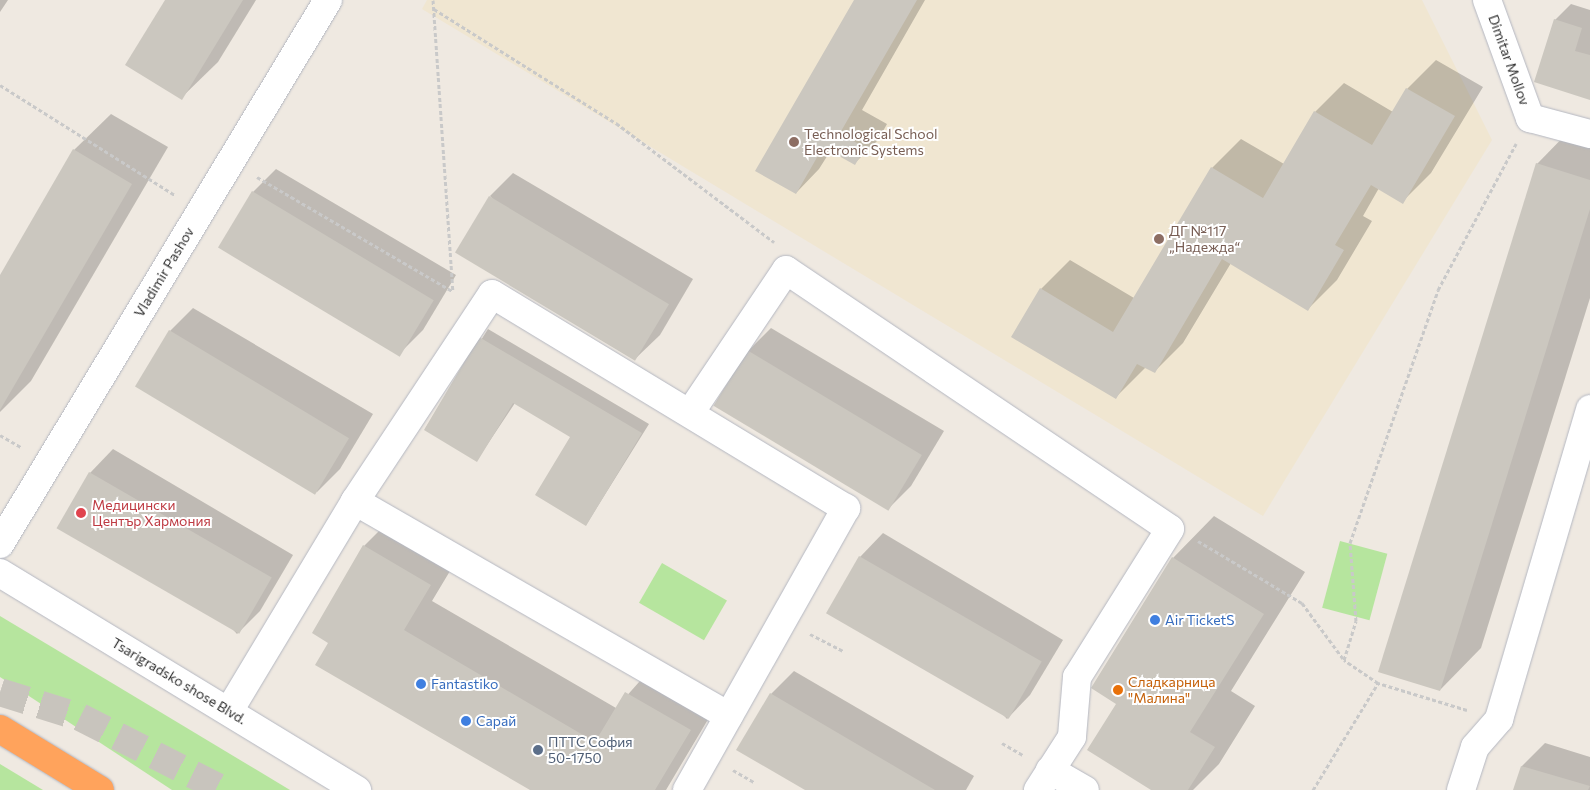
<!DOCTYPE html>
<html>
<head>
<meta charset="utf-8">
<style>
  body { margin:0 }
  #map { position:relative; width:1590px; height:790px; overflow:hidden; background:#efe9e1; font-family:Commissioner,sans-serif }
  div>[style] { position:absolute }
  .education>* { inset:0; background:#f0e6d1 }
  .green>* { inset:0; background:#b6e59e; transform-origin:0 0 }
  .shadow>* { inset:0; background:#0003 }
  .building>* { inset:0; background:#cbc7bf; transform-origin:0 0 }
  .highway-tunnel>* { height:28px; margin-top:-14px; transform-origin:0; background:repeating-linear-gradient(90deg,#c8c4bd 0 28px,transparent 0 42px) }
  .path>* { height:3px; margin-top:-1.5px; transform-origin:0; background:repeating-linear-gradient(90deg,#c9c9c9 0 4px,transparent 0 6.5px) }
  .roads { filter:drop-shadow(0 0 1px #b4b7c1) drop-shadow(0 0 1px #b4b7c1) }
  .minor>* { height:28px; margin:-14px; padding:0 14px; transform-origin:14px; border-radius:14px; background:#fff }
  .highway>* { height:28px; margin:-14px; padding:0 14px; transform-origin:14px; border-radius:14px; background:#ffa35c }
  .dots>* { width:14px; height:14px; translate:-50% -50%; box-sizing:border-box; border:2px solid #fff; border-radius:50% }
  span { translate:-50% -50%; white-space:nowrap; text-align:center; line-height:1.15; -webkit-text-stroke:4px #fff; paint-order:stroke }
  .street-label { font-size:14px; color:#2e2e2e }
  .education-label { font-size:14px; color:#785e54 }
  .left { translate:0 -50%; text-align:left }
  .health-label { font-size:14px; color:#be3a42 }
  .shop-label { font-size:14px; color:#366cbe }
  .food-label { font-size:14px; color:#c56008 }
  .service-label { font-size:14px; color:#4e5e75 }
</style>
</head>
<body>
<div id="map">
  <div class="education">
    <i style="clip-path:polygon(427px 0,1422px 0,1492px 140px,1263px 516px,422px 9px)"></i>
  </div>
  <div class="green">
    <i style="left:1340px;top:541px;width:49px;height:69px;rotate:15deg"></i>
    <i style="left:662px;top:563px;width:75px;height:46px;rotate:30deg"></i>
    <i style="clip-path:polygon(0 616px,117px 686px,290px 790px,172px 790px,0 677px)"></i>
    <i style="clip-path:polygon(0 764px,43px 790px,0 790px)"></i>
  </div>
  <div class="shadow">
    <i style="clip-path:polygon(0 0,8px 0,0 12px)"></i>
    <i style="clip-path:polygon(166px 0,256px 0,218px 62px,181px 98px)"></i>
    <i style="clip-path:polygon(855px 0,925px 0,862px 110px,887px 124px,878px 140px,855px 163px,831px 150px,819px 169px,796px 193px)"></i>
    <i style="clip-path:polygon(1571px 4px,1590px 10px,1590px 99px,1555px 20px)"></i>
    <i style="clip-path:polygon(1436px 60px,1483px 87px,1431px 173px,1402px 202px,1379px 188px,1363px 216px,1372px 221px,1337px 280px,1308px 309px,1231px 263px,1183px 343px,1154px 372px,1146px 367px,1116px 397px,1041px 289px,1070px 260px,1134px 298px,1212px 168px,1241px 139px,1284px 164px,1315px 112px,1344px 83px,1393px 112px,1407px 89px)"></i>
    <i style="clip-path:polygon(111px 114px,168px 147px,31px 381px,0 412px,0 277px,74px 150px)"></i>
    <i style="clip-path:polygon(1578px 122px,1590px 126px,1590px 298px,1481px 648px,1440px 690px,1537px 164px)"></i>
    <i style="clip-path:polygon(276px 169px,456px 275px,423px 330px,400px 353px,253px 192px)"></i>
    <i style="clip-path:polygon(513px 173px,693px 279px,660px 335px,636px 358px,490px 196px)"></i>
    <i style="clip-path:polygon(193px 308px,373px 414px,340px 469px,317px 492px,170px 331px)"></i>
    <i style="clip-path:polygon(771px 328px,944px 431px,911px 486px,888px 509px,748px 351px)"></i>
    <i style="clip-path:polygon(488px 329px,649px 424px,586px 525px,572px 437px,515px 403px,477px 460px,425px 429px)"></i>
    <i style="clip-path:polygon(113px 449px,293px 555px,260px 611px,237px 634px,90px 473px)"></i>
    <i style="clip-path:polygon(1214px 516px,1305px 572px,1231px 691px,1255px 706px,1219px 764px,1193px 790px,1153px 790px,1117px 703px,1173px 558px)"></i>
    <i style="clip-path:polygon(393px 517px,459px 556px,432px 601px,616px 708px,655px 664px,719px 701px,666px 790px,533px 790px,330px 642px,364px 546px)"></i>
    <i style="clip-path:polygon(883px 533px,1063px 640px,1030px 695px,1007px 719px,860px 557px)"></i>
    <i style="clip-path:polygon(794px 671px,974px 776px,966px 790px,807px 790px,771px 694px)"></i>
    <i style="clip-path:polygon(1545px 743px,1590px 757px,1590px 790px,1515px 790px,1522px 766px)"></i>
  </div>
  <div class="building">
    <i style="clip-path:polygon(165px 0,243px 0,182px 100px,125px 65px)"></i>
    <i style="clip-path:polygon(854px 0,917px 0,840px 133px,865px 148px,855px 165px,823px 147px,796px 194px,755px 171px)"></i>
    <i style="clip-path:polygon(1554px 19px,1582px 28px,1575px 51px,1590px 55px,1590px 100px,1534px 82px)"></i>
    <i style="clip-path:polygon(1406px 88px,1455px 116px,1403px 204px,1371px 185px,1335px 245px,1344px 250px,1308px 311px,1222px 259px,1155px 373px,1137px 364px,1116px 399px,1011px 337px,1040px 288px,1113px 332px,1211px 167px,1263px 198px,1314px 111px,1372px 145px)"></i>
    <i style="clip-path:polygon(73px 149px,132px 184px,0 410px,0 275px)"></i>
    <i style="clip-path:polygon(1536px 163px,1590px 180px,1590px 209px,1440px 691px,1378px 672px)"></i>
    <i style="left:252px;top:191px;width:212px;height:66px;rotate:31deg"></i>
    <i style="left:489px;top:196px;width:210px;height:66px;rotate:31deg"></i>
    <i style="left:169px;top:330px;width:210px;height:66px;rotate:31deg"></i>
    <i style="clip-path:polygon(479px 337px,642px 433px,586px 526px,535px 495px,570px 437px,513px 403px,477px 462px,424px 430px)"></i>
    <i style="left:747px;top:350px;width:204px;height:65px;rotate:31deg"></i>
    <i style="left:89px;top:472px;width:211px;height:65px;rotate:30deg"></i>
    <i style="clip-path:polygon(363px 545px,431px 585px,404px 630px,595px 742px,625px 692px,691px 730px,655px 790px,530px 790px,315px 665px,328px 643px,312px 633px)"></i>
    <i style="left:859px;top:556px;width:211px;height:66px;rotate:30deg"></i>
    <i style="clip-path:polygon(1172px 557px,1264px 614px,1190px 732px,1215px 747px,1188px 790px,1151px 790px,1087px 750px,1116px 704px,1091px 688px)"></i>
    <i style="clip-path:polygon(770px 693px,935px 790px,805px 790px,736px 750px)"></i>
    <i style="clip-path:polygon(1521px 766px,1590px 786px,1588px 790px,1513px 790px)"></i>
  </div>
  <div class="highway-tunnel">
    <i style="left:0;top:692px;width:84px;rotate:17.4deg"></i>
    <i style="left:80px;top:717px;width:161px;rotate:27deg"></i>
  </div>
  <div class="path">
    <i style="left:433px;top:0;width:292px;rotate:86.1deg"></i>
    <i style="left:434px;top:9px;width:215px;rotate:32.1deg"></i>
    <i style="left:616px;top:123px;width:198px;rotate:37deg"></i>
    <i style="left:0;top:85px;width:207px;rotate:32.2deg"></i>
    <i style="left:257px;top:177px;width:226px;rotate:30.3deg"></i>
    <i style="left:0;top:435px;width:24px;rotate:30deg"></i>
    <i style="left:1198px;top:541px;width:121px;rotate:30.8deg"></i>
    <i style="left:1302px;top:603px;width:71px;rotate:53.6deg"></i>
    <i style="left:810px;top:634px;width:37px;rotate:27deg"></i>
    <i style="left:1467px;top:710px;width:93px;rotate:-163.1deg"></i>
    <i style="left:1378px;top:683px;width:41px;rotate:-145.9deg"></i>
    <i style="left:1344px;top:660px;width:41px;rotate:-72.9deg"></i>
    <i style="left:1356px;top:621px;width:78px;rotate:-94.4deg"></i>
    <i style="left:1350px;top:543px;width:268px;rotate:-70.8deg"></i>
    <i style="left:1438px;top:290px;width:166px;rotate:-61.9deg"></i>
    <i style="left:1002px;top:743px;width:24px;rotate:30deg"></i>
    <i style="left:733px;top:770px;width:24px;rotate:30deg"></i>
    <i style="left:1313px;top:790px;width:125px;rotate:-58.7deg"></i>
  </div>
  <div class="roads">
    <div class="minor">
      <i style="left:1487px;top:0;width:126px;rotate:70deg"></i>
      <i style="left:1530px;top:118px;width:62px;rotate:14.9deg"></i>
      <i style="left:690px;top:413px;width:172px;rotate:-56.1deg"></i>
      <i style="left:786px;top:270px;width:463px;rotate:34deg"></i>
      <i style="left:1170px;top:529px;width:175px;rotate:122.1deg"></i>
      <i style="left:1077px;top:677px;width:60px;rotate:94.8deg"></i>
      <i style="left:1072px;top:737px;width:63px;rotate:122.7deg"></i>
      <i style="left:355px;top:501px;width:431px;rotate:29.9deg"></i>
      <i style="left:0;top:544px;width:635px;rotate:-58.91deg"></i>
      <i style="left:0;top:573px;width:418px;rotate:31.3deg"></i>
      <i style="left:229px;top:711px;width:245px;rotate:-59deg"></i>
      <i style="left:355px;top:501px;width:248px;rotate:-56.5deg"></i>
      <i style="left:492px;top:294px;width:414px;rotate:31.2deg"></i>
      <i style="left:846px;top:508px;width:324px;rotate:119.4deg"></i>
      <i style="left:1050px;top:770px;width:40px;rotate:29.7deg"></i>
      <i style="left:1461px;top:790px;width:45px;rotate:-72deg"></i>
      <i style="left:1475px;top:747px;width:37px;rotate:-49deg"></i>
      <i style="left:1499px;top:719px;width:323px;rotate:-73.6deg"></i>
    </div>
    <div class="highway">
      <i style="left:0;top:729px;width:117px;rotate:31.4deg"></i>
    </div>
  </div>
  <div class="dots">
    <i style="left:794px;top:142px;background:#8d6e63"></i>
    <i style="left:1159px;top:239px;background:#8d6e63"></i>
    <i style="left:81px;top:513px;background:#e0444e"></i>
    <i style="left:1155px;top:620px;background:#3f7fe0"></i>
    <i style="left:421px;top:684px;background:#3f7fe0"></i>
    <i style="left:1118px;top:690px;background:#e8710a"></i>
    <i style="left:466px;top:721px;background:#3f7fe0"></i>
    <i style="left:538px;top:750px;background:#5c6f8a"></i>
  </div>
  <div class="street-label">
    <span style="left:1509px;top:60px;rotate:70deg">Dimitar Mollov</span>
    <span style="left:164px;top:272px;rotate:-59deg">Vladimir Pashov</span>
    <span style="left:179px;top:681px;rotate:31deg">Tsarigradsko shose Blvd.</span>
  </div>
  <div class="education-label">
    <span class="left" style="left:804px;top:142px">Technological School<br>Electronic Systems</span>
    <span class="left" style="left:1169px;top:239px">ДГ №117<br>„Надежда“</span>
  </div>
  <div class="health-label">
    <span class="left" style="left:92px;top:513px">Медицински<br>Център Хармония</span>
  </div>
  <div class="shop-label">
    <span class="left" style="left:1165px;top:620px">Air TicketS</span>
    <span class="left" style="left:431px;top:684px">Fantastiko</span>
    <span class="left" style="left:476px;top:721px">Сарай</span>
  </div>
  <div class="food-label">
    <span class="left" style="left:1128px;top:690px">Сладкарница<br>"Малина"</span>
  </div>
  <div class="service-label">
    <span class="left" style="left:548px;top:750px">ПТТС София<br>50-1750</span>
  </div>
</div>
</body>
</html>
